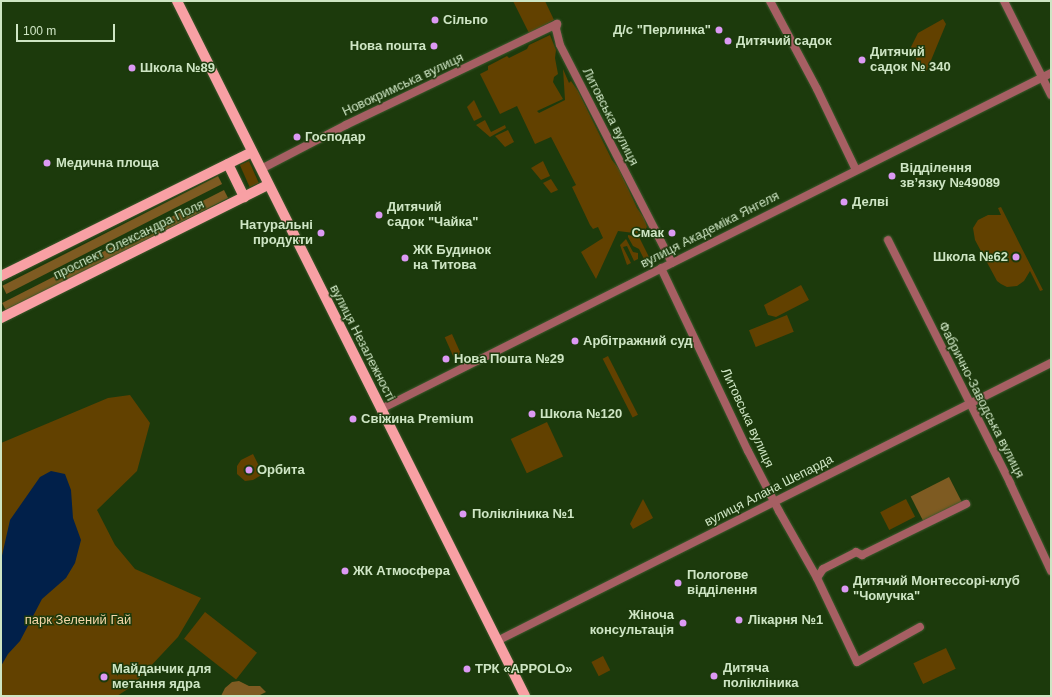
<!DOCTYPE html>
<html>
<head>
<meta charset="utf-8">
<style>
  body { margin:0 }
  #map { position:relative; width:1052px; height:697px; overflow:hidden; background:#1c3a0c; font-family:Arial,sans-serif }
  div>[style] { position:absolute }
  .green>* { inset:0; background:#624100; transform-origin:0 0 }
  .forest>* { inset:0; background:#7e5b22; transform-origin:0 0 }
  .water>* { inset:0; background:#01204a }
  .roads { filter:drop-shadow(0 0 1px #3c592d) drop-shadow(0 0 1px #3c592d) }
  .minor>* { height:8px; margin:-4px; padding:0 4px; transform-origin:4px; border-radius:4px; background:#a65f63 }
  .tertiary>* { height:8px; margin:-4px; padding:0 4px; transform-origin:4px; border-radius:4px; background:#a65f63 }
  .primary>* { height:10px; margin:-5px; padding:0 5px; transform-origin:5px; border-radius:5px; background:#f8a0a4 }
  .tram>* { height:1px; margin:-0.5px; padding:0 0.5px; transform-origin:0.5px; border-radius:0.5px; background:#a5be9a }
  .dots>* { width:11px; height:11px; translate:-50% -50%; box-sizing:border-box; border:2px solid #1c3a0c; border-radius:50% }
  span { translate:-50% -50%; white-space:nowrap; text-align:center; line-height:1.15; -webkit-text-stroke:3px #1c3a0c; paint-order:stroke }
  .poi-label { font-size:13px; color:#cee5c4; font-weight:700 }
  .left { translate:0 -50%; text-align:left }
  .right { translate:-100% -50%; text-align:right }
  .street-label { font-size:13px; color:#cee5c4 }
  .park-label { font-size:13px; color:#f5d6a8 }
  .frame { position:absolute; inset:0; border:2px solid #cee5c4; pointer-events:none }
  .scale { position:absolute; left:16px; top:24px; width:99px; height:18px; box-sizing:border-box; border:2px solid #cee5c4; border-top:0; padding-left:5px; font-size:12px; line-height:14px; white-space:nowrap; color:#cee5c4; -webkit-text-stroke:3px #1c3a0c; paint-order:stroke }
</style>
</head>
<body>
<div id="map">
  <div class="green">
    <i style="clip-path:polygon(513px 1px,545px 1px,554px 20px,529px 33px)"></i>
    <i style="clip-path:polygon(943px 19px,946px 24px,927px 70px,922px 73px,911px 47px,918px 33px)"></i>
    <i style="clip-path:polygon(550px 35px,556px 50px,555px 58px,558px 74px,554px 77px,553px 82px,563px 99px,537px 111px,539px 113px,565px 100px,563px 69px,569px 83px,571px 81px,578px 91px,612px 160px,619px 169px,637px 208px,644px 218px,647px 227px,642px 234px,618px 231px,596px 279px,581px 252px,603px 238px,598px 227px,593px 229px,590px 225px,572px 187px,576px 185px,551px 137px,535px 144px,517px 106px,500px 114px,480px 74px,488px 70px,488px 66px,507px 56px,509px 58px,527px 49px,529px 45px)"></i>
    <i style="clip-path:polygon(474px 100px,482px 117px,474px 121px,467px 107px)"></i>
    <i style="clip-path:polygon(485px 120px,491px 132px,505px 125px,506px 128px,490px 137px,476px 125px)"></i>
    <i style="clip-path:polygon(508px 130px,514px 142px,505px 147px,495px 136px)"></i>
    <i style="left:249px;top:161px;width:24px;height:10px;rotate:66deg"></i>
    <i style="clip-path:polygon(543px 161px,550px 176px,541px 180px,531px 168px)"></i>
    <i style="clip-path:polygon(551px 179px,558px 190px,551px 193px,543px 183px)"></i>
    <i style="clip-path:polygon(1001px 207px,1043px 290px,1040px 291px,1030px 271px,1024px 281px,1017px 286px,1007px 287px,1001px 284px,997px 281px,975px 240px,973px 228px,978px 220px,988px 215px,1001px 215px,998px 208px)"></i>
    <i style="clip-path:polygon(628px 235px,639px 237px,649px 257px,644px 259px,639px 249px,633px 246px,628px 237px)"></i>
    <i style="clip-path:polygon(626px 239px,633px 252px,638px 253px,638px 259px,634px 261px,627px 246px,623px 247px,631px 263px,627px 265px,620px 245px)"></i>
    <i style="clip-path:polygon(801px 285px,809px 300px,776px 317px,768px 315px,764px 305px)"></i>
    <i style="left:787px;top:315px;width:18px;height:41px;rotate:68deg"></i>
    <i style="left:452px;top:334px;width:22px;height:8px;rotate:66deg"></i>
    <i style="left:608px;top:356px;width:66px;height:6px;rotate:63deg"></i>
    <i style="clip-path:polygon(130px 395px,150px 423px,137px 471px,97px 510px,115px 545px,135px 569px,201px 598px,178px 637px,131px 687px,117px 696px,1px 696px,1px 443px,108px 398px)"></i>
    <i style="left:547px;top:422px;width:38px;height:40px;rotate:65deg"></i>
    <i style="clip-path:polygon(253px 454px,263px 474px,253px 480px,245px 481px,237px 474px,237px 466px,241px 460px)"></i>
    <i style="clip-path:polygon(643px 499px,653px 518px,633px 529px,630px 524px)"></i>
    <i style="left:906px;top:499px;width:20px;height:29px;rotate:63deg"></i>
    <i style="left:205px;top:612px;width:66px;height:34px;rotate:38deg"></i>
    <i style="left:946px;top:648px;width:23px;height:36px;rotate:65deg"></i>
    <i style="left:603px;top:656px;width:16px;height:13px;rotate:63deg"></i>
  </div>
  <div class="forest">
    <i style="left:218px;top:176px;width:9px;height:242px;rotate:63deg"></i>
    <i style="left:224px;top:190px;width:9px;height:249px;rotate:63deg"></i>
    <i style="left:949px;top:477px;width:29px;height:43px;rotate:63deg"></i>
    <i style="clip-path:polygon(239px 681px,249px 686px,260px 686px,266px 692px,258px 696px,221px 696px,225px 688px,232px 682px)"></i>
  </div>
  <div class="water">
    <i style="clip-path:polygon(51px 471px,65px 474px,71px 490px,73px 518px,81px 540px,75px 563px,66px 578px,42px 599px,20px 641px,8px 654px,1px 666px,1px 560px,10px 520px,40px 477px)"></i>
  </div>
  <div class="roads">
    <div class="minor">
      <i style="left:770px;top:1px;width:100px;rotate:61.9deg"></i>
      <i style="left:817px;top:89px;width:90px;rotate:64.3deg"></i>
      <i style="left:557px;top:24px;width:5px;rotate:101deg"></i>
      <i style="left:556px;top:29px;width:16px;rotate:76deg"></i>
      <i style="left:560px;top:45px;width:245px;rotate:62.8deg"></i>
      <i style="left:261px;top:169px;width:96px;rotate:-27.4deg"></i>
      <i style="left:346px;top:125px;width:234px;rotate:-25.6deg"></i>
      <i style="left:888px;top:240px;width:272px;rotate:63.3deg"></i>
      <i style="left:1010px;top:483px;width:97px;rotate:65deg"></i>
      <i style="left:661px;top:268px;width:203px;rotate:64.6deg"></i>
      <i style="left:748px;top:451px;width:68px;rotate:62.7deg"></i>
      <i style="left:779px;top:511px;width:77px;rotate:60.4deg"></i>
      <i style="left:817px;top:578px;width:93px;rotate:64.5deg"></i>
      <i style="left:857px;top:662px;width:72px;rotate:-29.1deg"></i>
      <i style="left:381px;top:409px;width:750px;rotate:-26.63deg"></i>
      <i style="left:817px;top:578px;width:11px;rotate:-56deg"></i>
      <i style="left:823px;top:569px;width:37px;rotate:-27deg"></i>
      <i style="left:856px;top:552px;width:7px;rotate:27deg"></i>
      <i style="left:862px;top:555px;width:116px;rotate:-26.1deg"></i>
      <i style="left:497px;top:641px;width:620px;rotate:-26.65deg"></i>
    </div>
    <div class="tertiary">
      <i style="left:1004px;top:1px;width:105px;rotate:63.4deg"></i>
    </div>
    <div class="primary">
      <i style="left:177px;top:1px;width:777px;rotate:63.4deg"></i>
      <i style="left:228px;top:164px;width:37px;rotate:64deg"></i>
      <i style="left:1px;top:276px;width:280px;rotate:-26.3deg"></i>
      <i style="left:1px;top:318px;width:298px;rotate:-26.5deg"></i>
    </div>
  </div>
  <div class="tram">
    <i style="left:1050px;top:696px;width:1px;rotate:-45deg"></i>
  </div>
  <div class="dots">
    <i style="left:435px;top:20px;background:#dc99f4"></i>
    <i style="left:719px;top:30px;background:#dc99f4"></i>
    <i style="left:728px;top:41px;background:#dc99f4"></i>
    <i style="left:434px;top:46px;background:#dc99f4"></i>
    <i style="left:862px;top:60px;background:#dc99f4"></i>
    <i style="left:132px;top:68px;background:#dc99f4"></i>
    <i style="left:297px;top:137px;background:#dc99f4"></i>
    <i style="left:47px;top:163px;background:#dc99f4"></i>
    <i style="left:892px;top:176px;background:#dc99f4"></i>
    <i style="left:844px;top:202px;background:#dc99f4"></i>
    <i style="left:379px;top:215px;background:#dc99f4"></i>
    <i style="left:321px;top:233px;background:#dc99f4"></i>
    <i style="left:672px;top:233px;background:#dc99f4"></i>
    <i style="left:1016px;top:257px;background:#dc99f4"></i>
    <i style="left:405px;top:258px;background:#dc99f4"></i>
    <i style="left:575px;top:341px;background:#dc99f4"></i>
    <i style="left:446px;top:359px;background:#dc99f4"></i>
    <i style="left:532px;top:414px;background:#dc99f4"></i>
    <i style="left:353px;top:419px;background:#dc99f4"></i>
    <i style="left:249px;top:470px;background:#dc99f4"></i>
    <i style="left:463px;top:514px;background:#dc99f4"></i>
    <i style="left:345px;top:571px;background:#dc99f4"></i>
    <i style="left:678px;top:583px;background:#dc99f4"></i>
    <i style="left:845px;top:589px;background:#dc99f4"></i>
    <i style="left:739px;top:620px;background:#dc99f4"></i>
    <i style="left:683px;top:623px;background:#dc99f4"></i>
    <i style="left:467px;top:669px;background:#dc99f4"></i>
    <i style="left:714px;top:676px;background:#dc99f4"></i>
    <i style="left:104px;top:677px;background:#dc99f4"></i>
  </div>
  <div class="poi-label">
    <span class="left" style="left:443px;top:20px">Сільпо</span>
    <span class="right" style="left:711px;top:30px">Д/с "Перлинка"</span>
    <span class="left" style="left:736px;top:41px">Дитячий садок</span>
    <span class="right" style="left:426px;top:46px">Нова пошта</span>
    <span class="left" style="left:870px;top:60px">Дитячий<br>садок № 340</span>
    <span class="left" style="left:140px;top:68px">Школа №89</span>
    <span class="left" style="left:305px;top:137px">Господар</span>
    <span class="left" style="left:56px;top:163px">Медична площа</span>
    <span class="left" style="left:900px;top:176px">Відділення<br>зв’язку №49089</span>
    <span class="left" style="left:852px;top:202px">Делві</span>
    <span class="left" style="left:387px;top:215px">Дитячий<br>садок "Чайка"</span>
    <span class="right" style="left:313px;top:233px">Натуральні<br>продукти</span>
    <span class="right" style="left:664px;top:233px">Смак</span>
    <span class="left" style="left:413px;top:258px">ЖК Будинок<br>на Титова</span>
    <span class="right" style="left:1008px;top:257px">Школа №62</span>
    <span class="left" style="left:583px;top:341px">Арбітражний суд</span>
    <span class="left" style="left:454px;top:359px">Нова Пошта №29</span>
    <span class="left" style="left:540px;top:414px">Школа №120</span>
    <span class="left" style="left:361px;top:419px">Свіжина Premium</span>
    <span class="left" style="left:257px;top:470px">Орбита</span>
    <span class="left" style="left:472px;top:514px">Полікліника №1</span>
    <span class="left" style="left:353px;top:571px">ЖК Атмосфера</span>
    <span class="left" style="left:687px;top:583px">Пологове<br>відділення</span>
    <span class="left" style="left:853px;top:589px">Дитячий Монтессорі-клуб<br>"Чомучка"</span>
    <span class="right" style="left:674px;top:623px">Жіноча<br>консультація</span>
    <span class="left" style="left:748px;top:620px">Лікарня №1</span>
    <span class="left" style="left:475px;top:669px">ТРК «APPOLO»</span>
    <span class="left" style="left:723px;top:676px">Дитяча<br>полікліника</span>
    <span class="left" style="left:112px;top:677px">Майданчик для<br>метання ядра</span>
  </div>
  <div class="street-label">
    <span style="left:403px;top:85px;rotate:-25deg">Новокримська вулиця</span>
    <span style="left:610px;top:117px;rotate:63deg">Литовська вулиця</span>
    <span style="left:710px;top:230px;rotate:-27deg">вулиця Академіка Янгеля</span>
    <span style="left:129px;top:240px;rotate:-26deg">проспект Олександра Поля</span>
    <span style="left:362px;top:343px;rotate:63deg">вулиця Незалежності</span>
    <span style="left:981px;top:400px;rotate:63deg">Фабрично-Заводська вулиця</span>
    <span style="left:747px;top:418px;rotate:65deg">Литовська вулиця</span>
    <span style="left:769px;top:491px;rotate:-27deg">вулиця Алана Шепарда</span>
  </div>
  <div class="park-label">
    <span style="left:78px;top:620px">парк Зелений Гай</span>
  </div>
  <div class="frame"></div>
  <div class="scale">100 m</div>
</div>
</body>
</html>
